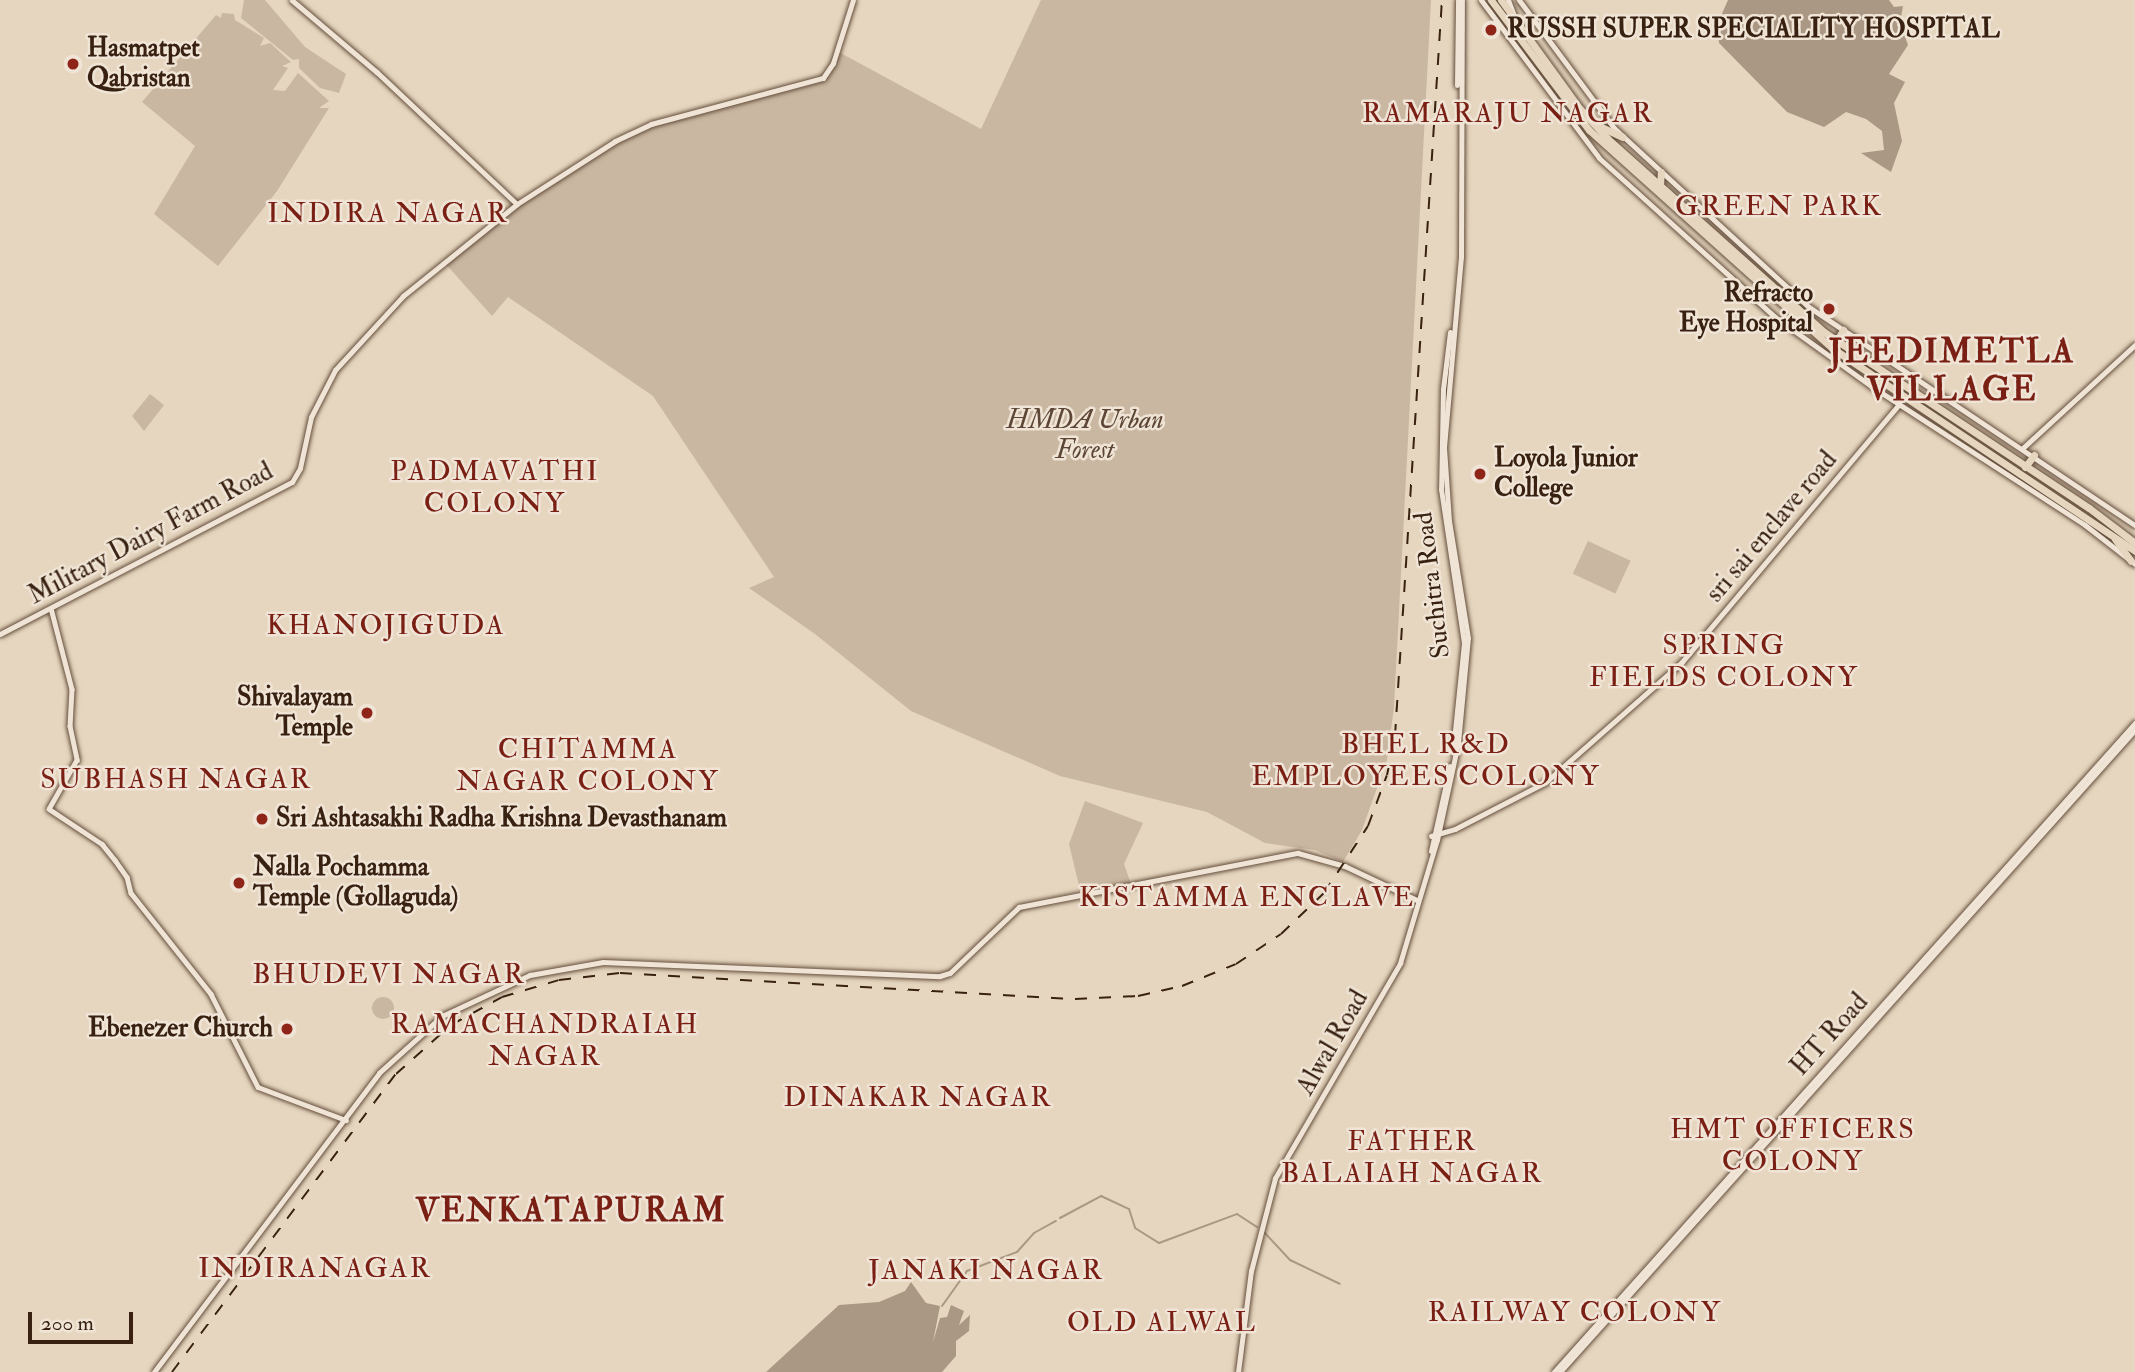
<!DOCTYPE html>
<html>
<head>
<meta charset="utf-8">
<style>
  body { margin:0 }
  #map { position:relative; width:2135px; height:1372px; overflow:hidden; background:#e6d6bf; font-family:"IM FELL Double Pica",serif }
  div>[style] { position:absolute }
  .green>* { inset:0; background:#c9b7a1; transform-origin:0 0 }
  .round { border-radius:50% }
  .water>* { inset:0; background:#ab9884 }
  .stream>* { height:2px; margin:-1px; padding:0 1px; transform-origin:1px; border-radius:1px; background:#ab9884 }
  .roads { filter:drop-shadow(0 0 2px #644e3c) drop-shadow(0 0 2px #644e3c) }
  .tertiary>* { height:4.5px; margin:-2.25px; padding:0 2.25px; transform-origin:2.25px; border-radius:2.25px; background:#efe4d5 }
  .secondary>* { height:5px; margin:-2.5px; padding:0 2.5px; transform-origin:2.5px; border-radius:2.5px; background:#efe4d5 }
  .trunk>* { height:7px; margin:-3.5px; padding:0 3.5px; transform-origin:3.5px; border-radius:3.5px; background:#e6d6bf }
  .rail>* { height:2px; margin-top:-1px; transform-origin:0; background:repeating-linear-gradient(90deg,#392111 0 12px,transparent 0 24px) }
  .dots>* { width:19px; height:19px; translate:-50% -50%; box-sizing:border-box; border:4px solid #efe4d5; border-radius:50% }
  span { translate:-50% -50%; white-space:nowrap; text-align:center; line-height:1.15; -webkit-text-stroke:5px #efe4d5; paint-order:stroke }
  .poi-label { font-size:26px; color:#392111; font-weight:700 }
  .left { translate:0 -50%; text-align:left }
  .right { translate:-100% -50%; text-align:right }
  .park-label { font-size:26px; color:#5d4635; font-style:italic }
  .street-label { font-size:26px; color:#392111 }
  .neighbourhood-label { font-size:28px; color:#7a1f14; letter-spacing:2px }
  .district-label { font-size:33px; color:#7a1f14; font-weight:700; letter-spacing:2px }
  .scale { position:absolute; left:28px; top:1312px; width:105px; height:32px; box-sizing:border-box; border:4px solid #392111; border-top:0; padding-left:9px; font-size:21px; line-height:24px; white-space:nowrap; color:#392111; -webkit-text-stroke:5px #efe4d5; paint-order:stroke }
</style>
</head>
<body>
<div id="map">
  <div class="green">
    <i style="clip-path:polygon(244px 0,265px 0,305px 47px,346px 74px,339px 93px,320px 88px,299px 68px,299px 59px,293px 60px,241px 18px)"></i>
    <i style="clip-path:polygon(1041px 0,1431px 0,1394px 707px,1387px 760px,1362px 830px,1343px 862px,1315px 850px,1265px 843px,1207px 812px,1060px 776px,911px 711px,815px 634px,749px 588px,774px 577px,653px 396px,508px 297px,492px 316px,444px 262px,515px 205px,651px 124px,818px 82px,828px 71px,835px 50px,981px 129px)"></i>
    <i style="clip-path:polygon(222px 13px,234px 14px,235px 20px,264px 38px,260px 46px,270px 43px,291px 62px,282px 66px,288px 68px,273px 90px,285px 91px,298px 73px,329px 101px,319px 108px,329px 108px,277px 191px,218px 266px,154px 214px,195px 146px,142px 102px,216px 15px,221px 18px)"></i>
    <i style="clip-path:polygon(150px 394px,164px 405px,144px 431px,132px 416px)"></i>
    <i style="left:1588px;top:541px;width:47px;height:36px;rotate:25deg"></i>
    <i style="clip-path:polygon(1085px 801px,1143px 823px,1124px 864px,1131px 884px,1081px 894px,1069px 844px)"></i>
    <i class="round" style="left:372px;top:997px;width:22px;height:22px"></i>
  </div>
  <div class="water">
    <i style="clip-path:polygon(1728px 0,1889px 0,1894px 7px,1903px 6px,1900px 23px,1908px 45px,1889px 74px,1905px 82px,1894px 103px,1902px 141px,1891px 172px,1861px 153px,1884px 150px,1882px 131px,1866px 119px,1846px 112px,1824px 127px,1787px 112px,1719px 43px,1717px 25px)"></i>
    <i style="clip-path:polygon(911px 1282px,926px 1303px,940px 1306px,933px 1342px,940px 1318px,947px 1317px,951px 1305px,964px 1311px,959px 1325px,970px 1315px,969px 1331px,956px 1341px,956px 1356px,942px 1372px,766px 1372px,839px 1305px,879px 1302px,905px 1291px)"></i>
  </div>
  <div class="stream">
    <i style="left:1060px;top:1218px;width:47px;rotate:-28.2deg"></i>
    <i style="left:1101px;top:1196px;width:31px;rotate:25deg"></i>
    <i style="left:1129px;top:1209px;width:20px;rotate:72deg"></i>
    <i style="left:1135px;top:1228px;width:28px;rotate:32deg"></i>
    <i style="left:1159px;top:1243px;width:83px;rotate:-20.4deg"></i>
    <i style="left:1237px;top:1214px;width:24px;rotate:33deg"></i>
    <i style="left:1263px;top:1231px;width:40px;rotate:47deg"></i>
    <i style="left:1290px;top:1260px;width:55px;rotate:25.6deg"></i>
    <i style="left:942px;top:1306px;width:43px;rotate:-54.5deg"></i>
    <i style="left:967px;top:1271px;width:53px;rotate:-20.8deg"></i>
    <i style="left:1017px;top:1252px;width:25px;rotate:-48deg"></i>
    <i style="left:1034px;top:1233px;width:25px;rotate:-29deg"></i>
  </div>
  <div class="roads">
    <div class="tertiary">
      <i style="left:292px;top:0;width:111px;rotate:40.3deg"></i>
      <i style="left:377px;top:72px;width:192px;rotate:43.3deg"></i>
      <i style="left:2023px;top:448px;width:152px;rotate:-42.6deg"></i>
      <i style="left:51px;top:608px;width:84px;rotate:75.5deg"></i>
      <i style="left:72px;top:689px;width:37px;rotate:93deg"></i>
      <i style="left:70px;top:726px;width:35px;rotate:78deg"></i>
      <i style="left:77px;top:760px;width:56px;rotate:119.7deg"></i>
      <i style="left:49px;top:809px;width:64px;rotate:33.4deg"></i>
      <i style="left:102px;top:844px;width:21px;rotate:51deg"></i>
      <i style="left:115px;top:860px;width:21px;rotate:55deg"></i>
      <i style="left:127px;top:877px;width:16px;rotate:76deg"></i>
      <i style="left:131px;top:893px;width:129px;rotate:51.6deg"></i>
      <i style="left:211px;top:994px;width:104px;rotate:63.2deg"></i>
      <i style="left:258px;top:1087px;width:94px;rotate:20.6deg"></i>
      <i style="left:1431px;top:836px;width:25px;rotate:-16deg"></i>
      <i style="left:1455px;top:829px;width:102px;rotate:-27.3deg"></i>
      <i style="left:1546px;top:782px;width:181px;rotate:-41.4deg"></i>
      <i style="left:1682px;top:662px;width:337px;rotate:-49.9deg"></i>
      <i style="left:154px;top:1372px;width:374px;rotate:-53deg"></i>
      <i style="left:379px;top:1073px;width:85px;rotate:-42.1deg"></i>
      <i style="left:442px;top:1016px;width:97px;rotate:-25deg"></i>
      <i style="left:530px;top:975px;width:74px;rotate:-10.1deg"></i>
      <i style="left:603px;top:962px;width:337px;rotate:2.4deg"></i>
      <i style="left:940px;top:976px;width:10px;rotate:-17deg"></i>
      <i style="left:950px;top:973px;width:95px;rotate:-43.7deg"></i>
      <i style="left:1019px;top:907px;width:284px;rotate:-11deg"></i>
      <i style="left:1298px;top:853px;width:49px;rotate:15.5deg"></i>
      <i style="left:1345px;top:866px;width:80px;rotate:25.3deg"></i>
      <i style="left:1554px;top:1372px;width:871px;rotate:-48.16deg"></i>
      <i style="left:1560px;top:1372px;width:862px;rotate:-48.15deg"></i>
    </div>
    <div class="secondary">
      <i style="left:1481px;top:0;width:197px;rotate:53.2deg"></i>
      <i style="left:1599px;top:158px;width:237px;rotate:42.1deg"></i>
      <i style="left:1775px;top:317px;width:118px;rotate:35.7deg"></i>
      <i style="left:1871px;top:386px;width:255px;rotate:33deg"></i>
      <i style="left:2085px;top:525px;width:63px;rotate:38deg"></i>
      <i style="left:1508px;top:0;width:17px;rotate:69deg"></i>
      <i style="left:1519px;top:0;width:159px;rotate:53.4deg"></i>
      <i style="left:1614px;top:128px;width:265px;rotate:42.6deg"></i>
      <i style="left:1809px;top:307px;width:392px;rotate:33.8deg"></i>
      <i style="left:1457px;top:85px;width:85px;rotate:-89.3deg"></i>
      <i style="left:1450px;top:332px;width:57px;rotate:97deg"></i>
      <i style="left:1443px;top:389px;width:100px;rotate:91.1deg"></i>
      <i style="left:1441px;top:489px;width:156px;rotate:81.5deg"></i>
      <i style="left:1464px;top:643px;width:108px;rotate:95.9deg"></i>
      <i style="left:0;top:634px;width:329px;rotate:-27.5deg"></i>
      <i style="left:292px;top:482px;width:16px;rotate:-60deg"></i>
      <i style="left:300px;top:468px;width:52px;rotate:-77.8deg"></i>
      <i style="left:311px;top:417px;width:53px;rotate:-62.9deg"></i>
      <i style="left:335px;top:370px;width:100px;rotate:-47.4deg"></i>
      <i style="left:403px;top:296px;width:146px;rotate:-38.9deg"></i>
      <i style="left:517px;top:204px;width:117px;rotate:-32.7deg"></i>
      <i style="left:615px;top:141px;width:40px;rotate:-25deg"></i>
      <i style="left:651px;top:124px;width:178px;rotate:-15deg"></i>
      <i style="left:823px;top:78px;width:18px;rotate:-56deg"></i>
      <i style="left:833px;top:63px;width:66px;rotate:-72.4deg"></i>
      <i style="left:1431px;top:851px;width:87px;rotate:-77.4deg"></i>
      <i style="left:1238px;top:1372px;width:102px;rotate:-82.7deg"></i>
      <i style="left:1251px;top:1271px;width:96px;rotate:-75.5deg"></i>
      <i style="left:1275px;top:1178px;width:249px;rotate:-59.8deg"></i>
      <i style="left:1400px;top:963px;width:128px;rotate:-73.3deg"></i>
      <i style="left:1437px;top:840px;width:99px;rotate:-77.8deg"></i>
      <i style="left:1458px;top:743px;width:105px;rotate:-84.6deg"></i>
      <i style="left:1468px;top:638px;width:119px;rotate:-99.2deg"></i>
      <i style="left:1449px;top:521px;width:74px;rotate:-93.9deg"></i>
      <i style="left:1444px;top:447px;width:191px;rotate:-84.9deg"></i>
      <i style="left:1461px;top:257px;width:257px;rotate:-89.8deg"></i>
    </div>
    <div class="trunk">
      <i style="left:1491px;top:0;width:163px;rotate:53deg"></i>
      <i style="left:1589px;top:130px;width:326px;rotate:41.9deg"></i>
      <i style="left:1832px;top:348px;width:365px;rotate:33.8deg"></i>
      <i style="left:1501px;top:0;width:135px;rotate:54.1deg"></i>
      <i style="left:1580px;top:109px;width:40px;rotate:47deg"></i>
      <i style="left:1607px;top:138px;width:291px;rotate:41.8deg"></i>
      <i style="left:1824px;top:332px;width:318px;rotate:33.6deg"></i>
      <i style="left:2089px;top:508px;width:58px;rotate:37.3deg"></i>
      <i style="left:1599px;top:126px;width:26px;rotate:25deg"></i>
      <i style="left:1660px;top:185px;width:13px;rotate:-86deg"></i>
      <i style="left:1837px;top:340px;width:12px;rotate:-59deg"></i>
      <i style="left:2025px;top:467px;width:15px;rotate:-53deg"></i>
      <i style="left:2115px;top:539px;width:27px;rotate:54deg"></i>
    </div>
  </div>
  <div class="rail">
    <i style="left:172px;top:1372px;width:373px;rotate:-53.1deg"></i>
    <i style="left:396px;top:1074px;width:74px;rotate:-41.7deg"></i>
    <i style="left:451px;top:1025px;width:58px;rotate:-28.8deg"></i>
    <i style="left:502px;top:997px;width:59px;rotate:-16.6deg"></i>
    <i style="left:559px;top:980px;width:61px;rotate:-6.5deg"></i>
    <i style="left:620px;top:973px;width:456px;rotate:3.3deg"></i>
    <i style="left:1075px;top:999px;width:63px;rotate:-2.7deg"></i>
    <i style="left:1138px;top:996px;width:45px;rotate:-12.8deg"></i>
    <i style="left:1182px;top:986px;width:58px;rotate:-22.2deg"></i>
    <i style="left:1236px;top:964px;width:54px;rotate:-33.7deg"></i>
    <i style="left:1281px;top:934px;width:59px;rotate:-43.6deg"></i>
    <i style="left:1324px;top:893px;width:80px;rotate:-56.7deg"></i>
    <i style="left:1368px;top:826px;width:54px;rotate:-69.6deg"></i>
    <i style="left:1387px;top:775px;width:40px;rotate:-78deg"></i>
    <i style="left:1395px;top:736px;width:737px;rotate:-86.35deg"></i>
  </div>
  <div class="dots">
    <i style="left:1491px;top:30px;background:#8f2418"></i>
    <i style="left:73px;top:64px;background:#8f2418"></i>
    <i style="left:1829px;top:309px;background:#8f2418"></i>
    <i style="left:1480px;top:474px;background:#8f2418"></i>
    <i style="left:367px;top:713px;background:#8f2418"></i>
    <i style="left:262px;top:819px;background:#8f2418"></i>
    <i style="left:239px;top:883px;background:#8f2418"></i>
    <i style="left:287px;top:1029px;background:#8f2418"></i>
  </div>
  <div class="poi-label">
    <span class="left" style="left:1507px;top:30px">RUSSH SUPER SPECIALITY HOSPITAL</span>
    <span class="left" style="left:87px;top:64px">Hasmatpet<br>Qabristan</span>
    <span class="right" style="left:1813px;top:309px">Refracto<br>Eye Hospital</span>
    <span class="left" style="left:1494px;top:474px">Loyola Junior<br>College</span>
    <span class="right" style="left:353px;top:713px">Shivalayam<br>Temple</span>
    <span class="left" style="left:276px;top:819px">Sri Ashtasakhi Radha Krishna Devasthanam</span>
    <span class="left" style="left:253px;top:883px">Nalla Pochamma<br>Temple (Gollaguda)</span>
    <span class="right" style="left:273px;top:1029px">Ebenezer Church</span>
  </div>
  <div class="park-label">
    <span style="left:1085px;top:436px">HMDA Urban<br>Forest</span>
  </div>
  <div class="street-label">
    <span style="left:1772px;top:527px;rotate:-50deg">sri sai enclave road</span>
    <span style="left:151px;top:534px;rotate:-28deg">Military Dairy Farm Road</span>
    <span style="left:1433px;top:585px;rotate:-97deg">Suchitra Road</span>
    <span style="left:1830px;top:1035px;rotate:-48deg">HT Road</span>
    <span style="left:1333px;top:1043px;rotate:-60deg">Alwal Road</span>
  </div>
  <div class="neighbourhood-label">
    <span style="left:1508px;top:114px">RAMARAJU NAGAR</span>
    <span style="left:1779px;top:207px">GREEN PARK</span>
    <span style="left:388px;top:214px">INDIRA NAGAR</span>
    <span style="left:495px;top:488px">PADMAVATHI<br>COLONY</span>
    <span style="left:386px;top:626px">KHANOJIGUDA</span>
    <span style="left:1724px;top:662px">SPRING<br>FIELDS COLONY</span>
    <span style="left:1426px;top:761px">BHEL R&amp;D<br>EMPLOYEES COLONY</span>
    <span style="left:588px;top:766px">CHITAMMA<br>NAGAR COLONY</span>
    <span style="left:176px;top:780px">SUBHASH NAGAR</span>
    <span style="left:1247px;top:898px">KISTAMMA ENCLAVE</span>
    <span style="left:389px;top:975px">BHUDEVI NAGAR</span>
    <span style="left:545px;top:1041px">RAMACHANDRAIAH<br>NAGAR</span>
    <span style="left:918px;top:1098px">DINAKAR NAGAR</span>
    <span style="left:1793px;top:1146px">HMT OFFICERS<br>COLONY</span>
    <span style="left:1412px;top:1158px">FATHER<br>BALAIAH NAGAR</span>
    <span style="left:315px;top:1269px">INDIRANAGAR</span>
    <span style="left:986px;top:1271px">JANAKI NAGAR</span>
    <span style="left:1575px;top:1313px">RAILWAY COLONY</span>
    <span style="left:1162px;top:1323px">OLD ALWAL</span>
  </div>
  <div class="district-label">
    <span style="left:1952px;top:371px">JEEDIMETLA<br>VILLAGE</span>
    <span style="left:571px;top:1211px">VENKATAPURAM</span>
  </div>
  <div class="scale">200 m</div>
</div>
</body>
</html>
